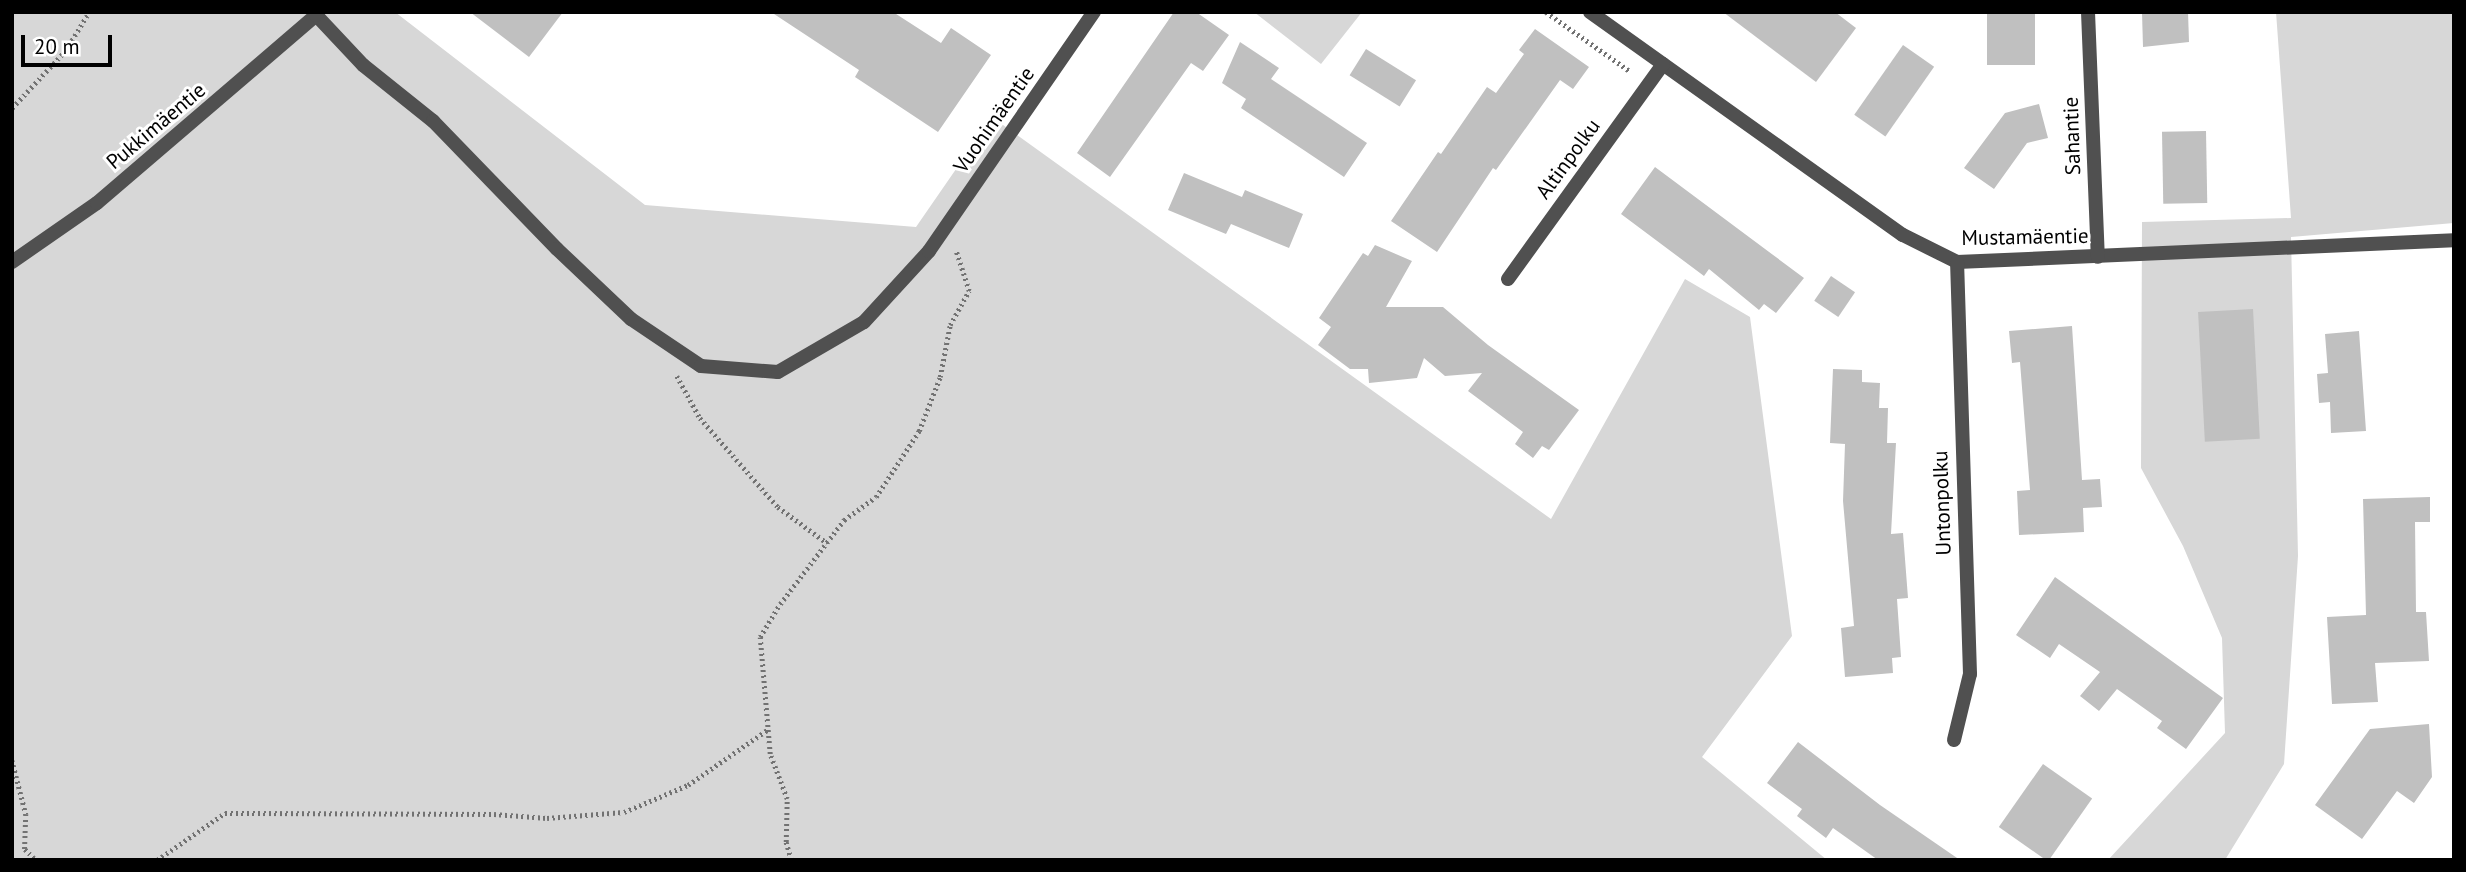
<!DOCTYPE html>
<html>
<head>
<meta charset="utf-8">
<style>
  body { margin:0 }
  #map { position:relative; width:2466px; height:872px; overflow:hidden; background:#fff; font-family:"PT Sans",sans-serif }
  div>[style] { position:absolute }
  .green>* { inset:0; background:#d7d7d7 }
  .building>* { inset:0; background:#c0c0c0; transform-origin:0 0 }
  .path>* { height:4.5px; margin-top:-2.25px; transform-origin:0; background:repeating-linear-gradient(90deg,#727272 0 2px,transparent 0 5.5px) }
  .lane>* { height:14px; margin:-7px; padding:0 7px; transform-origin:7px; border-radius:7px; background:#505050 }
  .street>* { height:14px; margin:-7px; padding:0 7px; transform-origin:7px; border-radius:7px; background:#505050 }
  span { translate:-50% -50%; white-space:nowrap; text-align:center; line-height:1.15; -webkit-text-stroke:6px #fff; paint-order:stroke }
  .street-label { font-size:21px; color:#000 }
  .frame { position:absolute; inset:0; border:14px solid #000; pointer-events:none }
  .scale { position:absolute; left:21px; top:35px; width:91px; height:32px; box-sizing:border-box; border:4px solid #000; border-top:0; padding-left:9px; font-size:21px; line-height:24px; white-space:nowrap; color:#000; -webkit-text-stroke:5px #fff; paint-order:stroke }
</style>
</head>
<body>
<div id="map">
  <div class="green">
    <i style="clip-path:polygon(12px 12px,395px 12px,645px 205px,916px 227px,992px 117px,1551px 519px,1685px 279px,1750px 317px,1792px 636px,1702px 757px,1827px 860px,12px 860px)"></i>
    <i style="clip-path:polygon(1254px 12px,1362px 12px,1321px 64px)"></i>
    <i style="clip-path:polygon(2276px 12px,2454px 12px,2454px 223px,2291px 237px,2298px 556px,2284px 764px,2225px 860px,2108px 860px,2225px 733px,2222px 638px,2183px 546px,2141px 468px,2142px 222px,2291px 218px)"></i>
  </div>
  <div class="building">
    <i style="clip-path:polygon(470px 12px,563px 12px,529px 57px)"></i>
    <i style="clip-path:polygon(771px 12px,893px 12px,941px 43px,951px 28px,991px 55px,938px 132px,855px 77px,859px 70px)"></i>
    <i style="clip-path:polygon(1174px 12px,1196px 12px,1229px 35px,1203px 71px,1191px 63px,1110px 177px,1077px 153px)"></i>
    <i style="clip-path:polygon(1723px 12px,1835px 12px,1856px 28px,1816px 82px)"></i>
    <i style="left:1987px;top:12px;width:48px;height:53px"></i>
    <i style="clip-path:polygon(2142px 12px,2188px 12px,2189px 42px,2143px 47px)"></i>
    <i style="clip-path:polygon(1535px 29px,1589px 67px,1573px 89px,1560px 80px,1496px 170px,1493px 168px,1437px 252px,1391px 221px,1438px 152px,1441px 154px,1487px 87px,1496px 93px,1524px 54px,1519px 50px)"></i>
    <i style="clip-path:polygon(1240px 42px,1279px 68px,1271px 79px,1367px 143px,1344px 177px,1241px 108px,1246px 99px,1222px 83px)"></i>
    <i style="left:1903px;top:45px;width:38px;height:85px;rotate:35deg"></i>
    <i style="left:1366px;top:49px;width:59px;height:31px;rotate:32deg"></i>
    <i style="clip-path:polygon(2039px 104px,2048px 138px,2027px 143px,1994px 189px,1964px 168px,2005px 113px)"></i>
    <i style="left:2206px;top:131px;width:72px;height:44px;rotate:89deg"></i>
    <i style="clip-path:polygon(1655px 167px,1804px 278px,1776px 313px,1764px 304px,1759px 310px,1709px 269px,1704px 276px,1621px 214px)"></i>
    <i style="clip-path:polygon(1184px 173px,1242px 197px,1245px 190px,1303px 214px,1289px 248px,1231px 224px,1226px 234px,1168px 210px)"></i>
    <i style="clip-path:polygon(1375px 245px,1412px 261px,1386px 307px,1443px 307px,1488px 345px,1579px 410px,1549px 450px,1542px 446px,1533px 458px,1515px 444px,1523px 432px,1468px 391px,1482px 373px,1445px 376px,1424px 358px,1417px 378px,1369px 383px,1368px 369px,1350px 369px,1318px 345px,1331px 327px,1319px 318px,1363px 253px,1368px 256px)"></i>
    <i style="left:1831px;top:276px;width:29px;height:30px;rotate:34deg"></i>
    <i style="left:2253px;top:309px;width:130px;height:55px;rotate:87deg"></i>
    <i style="clip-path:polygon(2072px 326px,2082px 480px,2100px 479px,2102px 507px,2083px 508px,2084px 532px,2019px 535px,2017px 491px,2030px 490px,2020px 362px,2012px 363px,2009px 331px)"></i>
    <i style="clip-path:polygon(2359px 331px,2366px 431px,2331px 433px,2330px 402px,2319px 403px,2317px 374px,2328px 373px,2325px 334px)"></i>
    <i style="clip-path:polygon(1833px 369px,1862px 370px,1862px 382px,1880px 383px,1879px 408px,1888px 408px,1887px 443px,1896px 443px,1891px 534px,1903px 533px,1908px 598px,1897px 599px,1901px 657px,1892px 658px,1893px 673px,1845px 677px,1841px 628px,1854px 626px,1843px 501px,1845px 444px,1830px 443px)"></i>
    <i style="clip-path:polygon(2430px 497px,2430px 522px,2415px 522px,2416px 612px,2426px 612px,2429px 661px,2375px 663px,2378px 702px,2332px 704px,2327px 617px,2366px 615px,2363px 499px)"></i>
    <i style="clip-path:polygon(2055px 577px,2223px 698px,2186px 749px,2157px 728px,2162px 721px,2117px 689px,2099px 711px,2080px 696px,2100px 672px,2059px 644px,2050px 658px,2016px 635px)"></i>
    <i style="clip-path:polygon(2429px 724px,2432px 777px,2414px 803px,2397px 791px,2362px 839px,2315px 805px,2370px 729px)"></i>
    <i style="clip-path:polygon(1798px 742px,1880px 805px,1960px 860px,1878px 860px,1833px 828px,1826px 838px,1797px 816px,1802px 809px,1767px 783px)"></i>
    <i style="left:2043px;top:764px;width:60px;height:77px;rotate:35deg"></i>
  </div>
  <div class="path">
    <i style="left:1546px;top:12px;width:104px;rotate:35.2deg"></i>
    <i style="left:12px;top:108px;width:79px;rotate:-47deg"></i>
    <i style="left:66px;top:50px;width:44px;rotate:-58.8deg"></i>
    <i style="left:677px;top:376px;width:48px;rotate:61.3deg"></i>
    <i style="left:700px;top:418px;width:118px;rotate:48.8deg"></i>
    <i style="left:778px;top:507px;width:61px;rotate:36.3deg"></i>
    <i style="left:12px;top:760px;width:56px;rotate:75.5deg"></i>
    <i style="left:26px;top:814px;width:35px;rotate:92deg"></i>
    <i style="left:25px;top:849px;width:16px;rotate:45deg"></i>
    <i style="left:157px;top:860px;width:83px;rotate:-34.7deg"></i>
    <i style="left:225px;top:813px;width:269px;rotate:0.2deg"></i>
    <i style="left:494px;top:814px;width:53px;rotate:4.3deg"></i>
    <i style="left:547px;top:818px;width:77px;rotate:-4.5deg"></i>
    <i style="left:624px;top:812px;width:69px;rotate:-22.9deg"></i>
    <i style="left:688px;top:785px;width:96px;rotate:-34.8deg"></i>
    <i style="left:791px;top:860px;width:19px;rotate:-106deg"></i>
    <i style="left:786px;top:842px;width:43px;rotate:-88.7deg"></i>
    <i style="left:787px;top:799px;width:48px;rotate:-110.7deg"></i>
    <i style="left:770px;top:754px;width:117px;rotate:-94.9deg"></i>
    <i style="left:760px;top:637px;width:39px;rotate:-59deg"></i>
    <i style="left:780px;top:604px;width:106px;rotate:-52.7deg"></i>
    <i style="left:844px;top:520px;width:39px;rotate:-36deg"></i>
    <i style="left:876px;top:497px;width:79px;rotate:-56.9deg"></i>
    <i style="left:919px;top:431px;width:58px;rotate:-68.7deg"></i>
    <i style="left:940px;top:377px;width:53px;rotate:-79.1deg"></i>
    <i style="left:950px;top:325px;width:39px;rotate:-61deg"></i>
    <i style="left:969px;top:291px;width:42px;rotate:-108deg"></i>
  </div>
  <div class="lane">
    <i style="left:12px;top:262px;width:103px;rotate:-34.8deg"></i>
    <i style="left:97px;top:203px;width:289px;rotate:-40.6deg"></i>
    <i style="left:316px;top:15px;width:69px;rotate:46.8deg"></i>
    <i style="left:363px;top:65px;width:90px;rotate:38.7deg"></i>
    <i style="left:433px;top:121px;width:178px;rotate:45.9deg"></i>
    <i style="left:557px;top:249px;width:102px;rotate:43.4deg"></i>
    <i style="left:631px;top:319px;width:84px;rotate:33.9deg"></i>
    <i style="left:701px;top:366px;width:77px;rotate:4.5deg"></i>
    <i style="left:778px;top:372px;width:99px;rotate:-30.2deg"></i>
    <i style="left:864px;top:322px;width:96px;rotate:-47.5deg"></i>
  </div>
  <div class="street">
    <i style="left:1590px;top:12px;width:384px;rotate:35.5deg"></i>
    <i style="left:1903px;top:235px;width:60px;rotate:26.6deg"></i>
    <i style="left:1957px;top:262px;width:497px;rotate:-2.5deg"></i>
    <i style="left:2088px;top:12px;width:245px;rotate:87.7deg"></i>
    <i style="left:316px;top:15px;width:4px;rotate:-56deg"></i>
    <i style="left:929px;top:251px;width:290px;rotate:-55.4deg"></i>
    <i style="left:1508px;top:279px;width:265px;rotate:-54.2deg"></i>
    <i style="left:1954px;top:740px;width:68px;rotate:-76.4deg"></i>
    <i style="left:1970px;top:674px;width:412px;rotate:-91.8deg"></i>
  </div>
  <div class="street-label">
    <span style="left:994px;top:120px;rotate:-55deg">Vuohimäentie</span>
    <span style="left:156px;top:126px;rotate:-40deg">Pukkimäentie</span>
    <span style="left:2072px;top:136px;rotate:-92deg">Sahantie</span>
    <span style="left:1568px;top:159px;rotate:-54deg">Altinpolku</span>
    <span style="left:2025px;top:237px;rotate:-1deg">Mustamäentie</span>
    <span style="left:1942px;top:503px;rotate:-92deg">Untonpolku</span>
  </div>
  <div class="frame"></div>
  <div class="scale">20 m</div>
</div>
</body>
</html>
